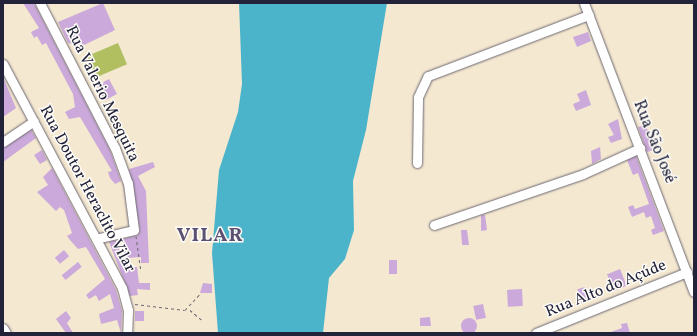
<!DOCTYPE html>
<html>
<head>
<meta charset="utf-8">
<style>
  body { margin:0 }
  #map { position:relative; width:697px; height:336px; overflow:hidden; background:#f4e8d1; font-family:Vollkorn,serif }
  div>[style] { position:absolute }
  .green>* { inset:0; background:#b1bf61; transform-origin:0 0 }
  .water>* { inset:0; background:#4cb4ca }
  .building>* { inset:0; background:#cba9da; transform-origin:0 0 }
  .round { border-radius:50% }
  .path>* { height:1px; margin-top:-0.5px; transform-origin:0; background:repeating-linear-gradient(90deg,#6c6770 0 3px,transparent 0 6px) }
  .roads { filter:drop-shadow(0 0 1px #6c6770) drop-shadow(0 0 1px #6c6770) }
  .minor>* { height:9px; margin:-4.5px; padding:0 4.5px; transform-origin:4.5px; border-radius:4.5px; background:#fff }
  span { translate:-50% -50%; white-space:nowrap; text-align:center; line-height:1.15; -webkit-text-stroke:3px #fdfcf7; paint-order:stroke }
  .street-label { font-size:16px; color:#22223b }
  .district-label { font-size:20px; color:#5d5173; font-weight:700; letter-spacing:1px }
  .frame { position:absolute; inset:0; border:4px solid #22223b; pointer-events:none }
</style>
</head>
<body>
<div id="map">
  <div class="green">
    <i style="left:118px;top:43px;width:23px;height:34px;rotate:67deg"></i>
  </div>
  <div class="water">
    <i style="clip-path:polygon(239px 3px,387px 3px,366px 130px,353px 181px,354px 230px,345px 259px,329px 278px,323px 333px,218px 333px,212px 253px,219px 170px,238px 112px,242px 84px)"></i>
  </div>
  <div class="building">
    <i style="clip-path:polygon(23px 3px,34px 3px,110px 150px,121px 181px,115px 184px,110px 178px,108px 172px,112px 171px,80px 117px,69px 119px,65px 112px,75px 107px,73px 94px,46px 43px,42px 45px,37px 36px,34px 38px,31px 32px,39px 28px)"></i>
    <i style="clip-path:polygon(103px 3px,115px 30px,82px 46px,68px 43px,58px 22px)"></i>
    <i style="clip-path:polygon(588px 32px,591px 41px,577px 47px,573px 37px)"></i>
    <i style="clip-path:polygon(3px 77px,16px 108px,3px 117px)"></i>
    <i style="left:109px;top:79px;width:17px;height:14px;rotate:62deg"></i>
    <i style="clip-path:polygon(586px 90px,591px 105px,576px 111px,573px 104px,580px 101px,577px 94px)"></i>
    <i style="clip-path:polygon(618px 119px,622px 139px,611px 143px,608px 137px,614px 135px,608px 124px)"></i>
    <i style="clip-path:polygon(646px 125px,654px 150px,647px 152px,638px 127px)"></i>
    <i style="clip-path:polygon(31px 130px,36px 138px,3px 162px,3px 148px)"></i>
    <i style="clip-path:polygon(600px 147px,601px 159px,592px 164px,591px 151px)"></i>
    <i style="clip-path:polygon(42px 150px,47px 160px,40px 164px,34px 155px)"></i>
    <i style="clip-path:polygon(636px 156px,664px 231px,653px 235px,651px 230px,655px 228px,651px 216px,646px 218px,644px 212px,632px 217px,628px 207px,633px 205px,635px 209px,649px 204px,638px 173px,633px 175px,627px 160px)"></i>
    <i style="clip-path:polygon(153px 162px,155px 167px,138px 176px,146px 191px,149px 263px,141px 263px,141px 257px,128px 258px,130px 267px,137px 267px,139px 283px,150px 283px,150px 290px,137px 289px,138px 295px,130px 296px,109px 242px,116px 240px,125px 266px,123px 239px,138px 235px,140px 230px,129px 169px)"></i>
    <i style="clip-path:polygon(52px 168px,116px 290px,122px 311px,121px 333px,117px 320px,101px 324px,99px 314px,114px 308px,110px 294px,99px 301px,96px 295px,89px 299px,86px 295px,105px 279px,86px 247px,78px 249px,70px 240px,67px 236px,72px 233px,64px 210px,60px 207px,56px 211px,37px 192px,48px 185px,43px 177px)"></i>
    <i style="clip-path:polygon(481px 215px,485px 215px,487px 230px,481px 231px)"></i>
    <i style="clip-path:polygon(461px 230px,467px 230px,469px 245px,462px 245px)"></i>
    <i style="left:64px;top:250px;width:8px;height:12px;rotate:50deg"></i>
    <i style="left:389px;top:260px;width:8px;height:14px"></i>
    <i style="left:78px;top:262px;width:6px;height:21px;rotate:51deg"></i>
    <i style="left:620px;top:269px;width:18px;height:14px;rotate:68deg"></i>
    <i style="clip-path:polygon(203px 283px,212px 284px,212px 293px,200px 293px)"></i>
    <i style="left:585px;top:287px;width:15px;height:8px;rotate:74deg"></i>
    <i style="left:522px;top:289px;width:17px;height:15px;rotate:87deg"></i>
    <i style="left:483px;top:304px;width:14px;height:10px;rotate:78deg"></i>
    <i style="clip-path:polygon(66px 311px,71px 318px,67px 323px,73px 333px,66px 333px,56px 319px)"></i>
    <i style="left:135px;top:311px;width:9px;height:10px"></i>
    <i style="clip-path:polygon(430px 317px,431px 326px,420px 326px,420px 318px)"></i>
    <i class="round" style="left:461px;top:318px;width:16px;height:16px"></i>
    <i style="clip-path:polygon(627px 323px,630px 333px,608px 333px,622px 328px,621px 324px)"></i>
  </div>
  <div class="path">
    <i style="left:136px;top:236px;width:36px;rotate:82deg"></i>
    <i style="left:135px;top:304px;width:50px;rotate:6.8deg"></i>
    <i style="left:185px;top:310px;width:21px;rotate:-47deg"></i>
    <i style="left:190px;top:310px;width:16px;rotate:40deg"></i>
  </div>
  <div class="roads">
    <div class="minor">
      <i style="left:40px;top:3px;width:163px;rotate:62.7deg"></i>
      <i style="left:115px;top:148px;width:37px;rotate:70deg"></i>
      <i style="left:128px;top:183px;width:47px;rotate:82.7deg"></i>
      <i style="left:134px;top:230px;width:37px;rotate:167deg"></i>
      <i style="left:584px;top:3px;width:309px;rotate:69.2deg"></i>
      <i style="left:3px;top:64px;width:254px;rotate:62deg"></i>
      <i style="left:122px;top:288px;width:23px;rotate:75deg"></i>
      <i style="left:128px;top:310px;width:23px;rotate:92deg"></i>
      <i style="left:3px;top:142px;width:37px;rotate:-34deg"></i>
      <i style="left:417px;top:163px;width:66px;rotate:-89.1deg"></i>
      <i style="left:418px;top:97px;width:23px;rotate:-65deg"></i>
      <i style="left:428px;top:76px;width:172px;rotate:-20.8deg"></i>
      <i style="left:434px;top:225px;width:157px;rotate:-18.9deg"></i>
      <i style="left:583px;top:174px;width:63px;rotate:-24.5deg"></i>
      <i style="left:3px;top:328px;width:6px;rotate:59deg"></i>
      <i style="left:536px;top:333px;width:163px;rotate:-22deg"></i>
    </div>
  </div>
  <div class="street-label">
    <span style="left:102px;top:94px;rotate:64deg">Rua Valerio Mesquita</span>
    <span style="left:654px;top:142px;rotate:68deg">Rua São José</span>
    <span style="left:87px;top:189px;rotate:62deg">Rua Doutor Heraclito Vilar</span>
    <span style="left:606px;top:289px;rotate:-22deg">Rua Alto do Açúde</span>
  </div>
  <div class="district-label">
    <span style="left:210px;top:236px">VILAR</span>
  </div>
  <div class="frame"></div>
</div>
</body>
</html>
